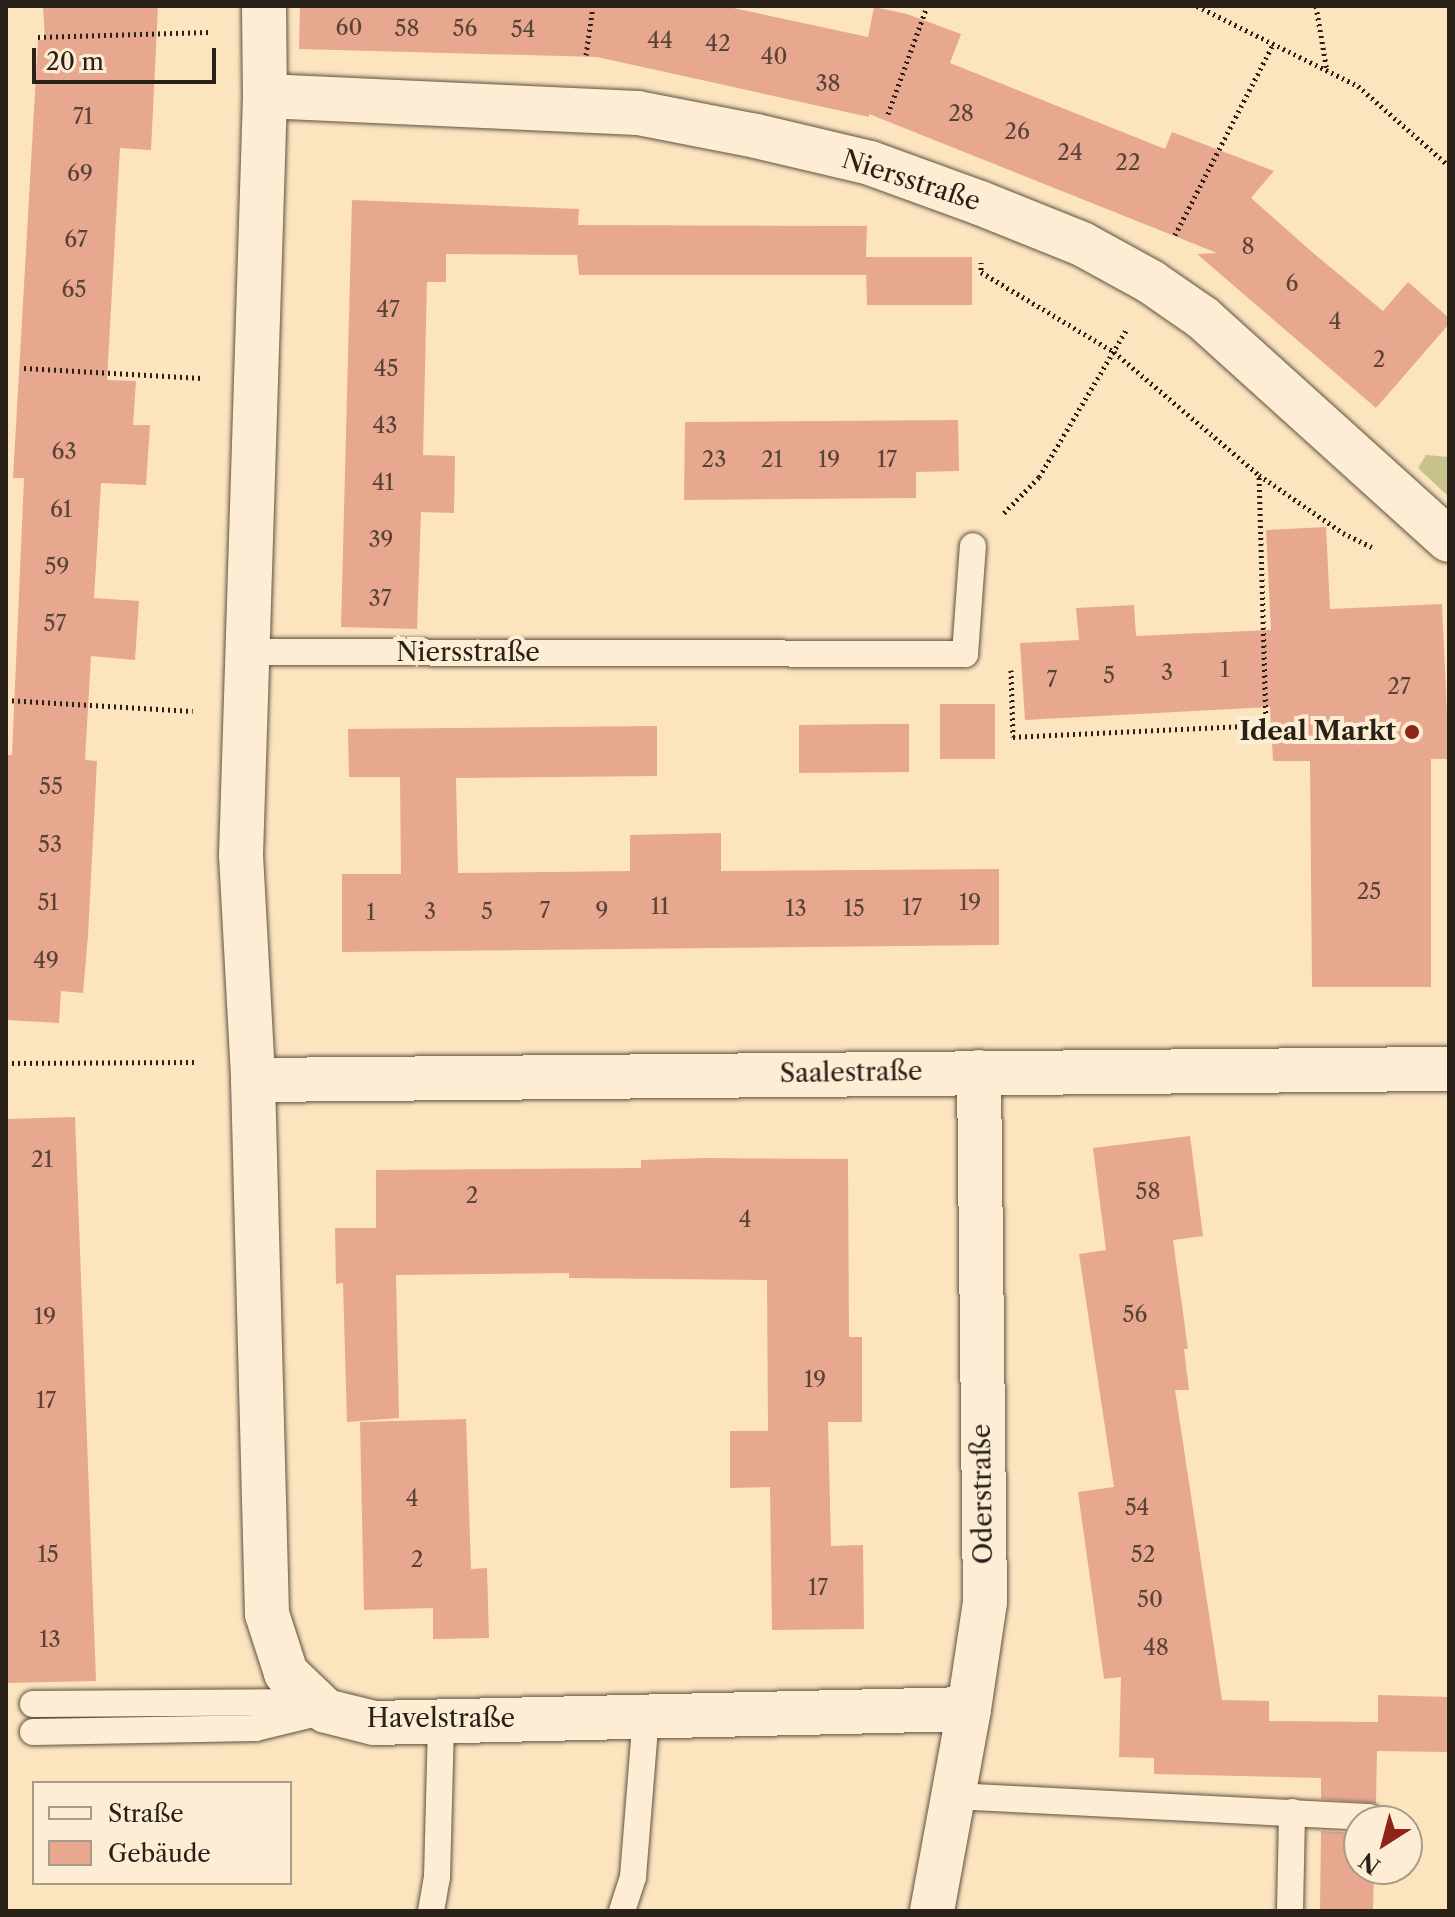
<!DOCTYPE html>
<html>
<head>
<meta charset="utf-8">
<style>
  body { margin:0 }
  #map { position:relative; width:1455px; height:1917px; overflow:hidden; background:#fce4bf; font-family:"Libre Caslon Text",serif }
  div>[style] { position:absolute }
  .green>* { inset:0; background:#c7c18c }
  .building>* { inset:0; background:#e7a88f; transform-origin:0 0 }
  .path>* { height:5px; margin-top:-2.5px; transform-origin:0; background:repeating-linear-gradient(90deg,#292118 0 2px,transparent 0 6px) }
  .roads { filter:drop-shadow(0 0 2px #5e5242) drop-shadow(0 0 2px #5e5242) }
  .lane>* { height:26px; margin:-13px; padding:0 13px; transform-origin:13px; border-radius:13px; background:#fdedd5 }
  .street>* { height:44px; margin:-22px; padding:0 22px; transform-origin:22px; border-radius:22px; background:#fdedd5 }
  .dots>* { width:22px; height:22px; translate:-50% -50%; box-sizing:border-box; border:4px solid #fdedd5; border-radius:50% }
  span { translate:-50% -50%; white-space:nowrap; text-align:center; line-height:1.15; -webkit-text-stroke:8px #fdedd5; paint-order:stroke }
  .number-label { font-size:22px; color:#584336 }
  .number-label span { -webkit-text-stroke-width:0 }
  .street-label { font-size:26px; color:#292118 }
  .poi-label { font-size:26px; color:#292118; font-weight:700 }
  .right { translate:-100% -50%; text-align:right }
  .frame { position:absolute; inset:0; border:8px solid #292118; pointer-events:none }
  .legend { position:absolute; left:32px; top:1781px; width:260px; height:104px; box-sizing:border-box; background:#fdedd5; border:2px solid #a89b89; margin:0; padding:10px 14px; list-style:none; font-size:24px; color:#292118 }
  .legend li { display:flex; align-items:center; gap:16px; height:40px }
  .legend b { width:40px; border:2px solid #a89b89 }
  .north { position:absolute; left:1343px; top:1805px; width:80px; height:80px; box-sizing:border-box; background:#fdedd5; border:2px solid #a89b89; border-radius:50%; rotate:216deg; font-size:22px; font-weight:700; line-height:32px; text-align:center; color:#292118 }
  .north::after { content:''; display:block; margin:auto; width:28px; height:36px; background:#8f2418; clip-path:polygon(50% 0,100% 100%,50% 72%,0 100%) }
  .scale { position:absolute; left:32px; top:48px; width:184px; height:36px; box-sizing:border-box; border:4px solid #292118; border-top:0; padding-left:10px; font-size:24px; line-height:28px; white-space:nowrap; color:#292118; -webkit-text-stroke:6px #fdedd5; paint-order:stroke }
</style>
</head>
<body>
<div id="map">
  <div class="green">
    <i style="clip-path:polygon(1426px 455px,1449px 457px,1449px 497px,1418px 468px)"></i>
  </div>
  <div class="building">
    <i style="clip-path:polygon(43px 6px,158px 6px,151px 150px,120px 148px,107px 380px,136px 381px,133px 425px,150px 425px,146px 485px,101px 483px,94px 598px,139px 601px,135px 660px,91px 656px,85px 760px,97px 761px,88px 936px,83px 993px,61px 991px,59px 1023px,6px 1020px,6px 755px,12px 755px,24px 478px,13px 478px,38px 40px,45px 40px)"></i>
    <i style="clip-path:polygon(300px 6px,724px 6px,868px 37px,874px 7px,907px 14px,961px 34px,950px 63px,1165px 149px,1172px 132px,1274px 171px,1251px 198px,1312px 252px,1383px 311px,1408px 282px,1449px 318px,1449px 324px,1376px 408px,1197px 254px,1217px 253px,869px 114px,869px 117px,597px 57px,299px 49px)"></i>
    <i style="clip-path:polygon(352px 200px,579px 209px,578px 225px,867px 226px,866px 257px,972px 257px,972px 305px,867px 305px,866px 266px,866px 275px,579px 275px,577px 255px,446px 254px,446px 282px,427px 282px,423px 455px,455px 456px,454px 513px,421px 512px,417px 629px,341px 627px)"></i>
    <i style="clip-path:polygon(958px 420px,959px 471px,916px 472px,916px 498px,684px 500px,685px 422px)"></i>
    <i style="clip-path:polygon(1326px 527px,1330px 609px,1442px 604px,1449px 759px,1431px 759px,1431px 987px,1312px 987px,1310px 761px,1273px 761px,1270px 707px,1025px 720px,1020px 643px,1079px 640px,1076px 608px,1134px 605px,1136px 636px,1271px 630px,1266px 530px)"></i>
    <i style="left:940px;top:704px;width:55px;height:55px"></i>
    <i style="clip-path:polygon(882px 724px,909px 724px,909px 772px,799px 773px,799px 725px)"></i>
    <i style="clip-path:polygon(657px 726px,657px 776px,456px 778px,458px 873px,630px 871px,630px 835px,721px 833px,721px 871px,999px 869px,999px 945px,342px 952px,342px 874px,401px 874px,400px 777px,349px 777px,348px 729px)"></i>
    <i style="clip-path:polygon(75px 1117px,96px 1681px,6px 1683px,6px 1119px)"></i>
    <i style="clip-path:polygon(1190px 1136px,1203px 1236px,1173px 1240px,1188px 1349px,1184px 1349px,1189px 1390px,1175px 1390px,1222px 1700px,1269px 1701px,1269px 1721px,1378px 1722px,1378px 1695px,1449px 1697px,1449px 1752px,1377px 1751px,1376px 1803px,1321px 1799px,1321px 1778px,1154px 1774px,1154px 1758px,1119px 1757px,1121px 1677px,1104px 1679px,1078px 1492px,1114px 1487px,1079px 1254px,1106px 1250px,1093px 1148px)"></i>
    <i style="clip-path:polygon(706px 1158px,848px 1159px,849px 1337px,862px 1337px,862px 1422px,828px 1422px,831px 1546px,863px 1545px,864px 1629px,772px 1630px,770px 1487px,730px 1488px,730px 1431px,768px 1431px,767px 1280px,569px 1278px,569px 1273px,396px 1275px,399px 1418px,347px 1422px,343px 1283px,336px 1284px,335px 1228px,376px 1228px,376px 1170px,641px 1168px,641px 1160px)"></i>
    <i style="clip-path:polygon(466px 1419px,471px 1569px,487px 1568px,489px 1638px,433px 1639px,433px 1608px,364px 1610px,360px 1422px)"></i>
    <i style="clip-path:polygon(1321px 1831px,1359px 1833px,1359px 1869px,1374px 1869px,1373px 1911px,1320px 1911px)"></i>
  </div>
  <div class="path">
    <i style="left:1197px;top:6px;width:180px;rotate:26.4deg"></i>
    <i style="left:1358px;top:86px;width:121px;rotate:41.3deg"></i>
    <i style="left:1316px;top:6px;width:66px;rotate:80.4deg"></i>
    <i style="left:38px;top:37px;width:171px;rotate:-1.7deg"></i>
    <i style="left:586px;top:55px;width:49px;rotate:-81.9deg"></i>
    <i style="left:888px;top:114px;width:115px;rotate:-70.1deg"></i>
    <i style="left:1175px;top:235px;width:215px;rotate:-62.8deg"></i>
    <i style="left:981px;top:262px;width:10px;rotate:90deg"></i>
    <i style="left:981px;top:272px;width:155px;rotate:31deg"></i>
    <i style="left:1114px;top:352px;width:190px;rotate:40.3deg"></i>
    <i style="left:1259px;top:475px;width:102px;rotate:34.6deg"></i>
    <i style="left:1343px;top:533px;width:32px;rotate:26deg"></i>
    <i style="left:24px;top:368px;width:178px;rotate:3.2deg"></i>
    <i style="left:1004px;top:513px;width:50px;rotate:-45.8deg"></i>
    <i style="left:1039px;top:477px;width:172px;rotate:-59.3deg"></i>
    <i style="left:1011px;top:670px;width:67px;rotate:88.3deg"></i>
    <i style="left:1013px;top:737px;width:253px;rotate:-2.7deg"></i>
    <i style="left:1266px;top:725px;width:249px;rotate:-91.6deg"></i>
    <i style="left:6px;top:700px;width:187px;rotate:3.4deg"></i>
    <i style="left:6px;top:1063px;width:191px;rotate:-0.3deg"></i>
  </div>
  <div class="roads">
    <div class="lane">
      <i style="left:247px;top:652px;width:718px;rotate:0.16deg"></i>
      <i style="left:965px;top:654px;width:108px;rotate:-85.8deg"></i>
      <i style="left:33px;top:1704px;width:282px;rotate:-0.4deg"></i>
      <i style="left:33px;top:1732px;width:222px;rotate:-1deg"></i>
      <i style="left:255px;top:1728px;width:73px;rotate:-13.5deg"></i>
      <i style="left:952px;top:1796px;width:418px;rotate:2.9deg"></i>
      <i style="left:431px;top:1911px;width:35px;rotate:-80deg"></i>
      <i style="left:437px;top:1877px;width:156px;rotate:-88.5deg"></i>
      <i style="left:622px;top:1911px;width:36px;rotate:-72deg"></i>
      <i style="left:633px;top:1877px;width:162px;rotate:-85.4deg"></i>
      <i style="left:1290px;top:1911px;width:99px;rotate:-88.8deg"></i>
    </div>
    <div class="street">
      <i style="left:264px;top:6px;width:90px;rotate:89.4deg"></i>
      <i style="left:265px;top:96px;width:759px;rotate:91.81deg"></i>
      <i style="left:241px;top:855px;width:225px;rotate:86.9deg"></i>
      <i style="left:253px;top:1080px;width:534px;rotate:88.5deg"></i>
      <i style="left:267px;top:1614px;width:62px;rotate:72.1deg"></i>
      <i style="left:286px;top:1673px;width:55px;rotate:43.5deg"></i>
      <i style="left:326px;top:1711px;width:49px;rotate:14deg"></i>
      <i style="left:374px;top:1723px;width:595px;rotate:-1.35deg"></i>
      <i style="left:265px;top:96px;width:373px;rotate:2.6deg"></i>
      <i style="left:638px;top:113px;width:120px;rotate:11deg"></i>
      <i style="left:756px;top:136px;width:117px;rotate:13.3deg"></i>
      <i style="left:870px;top:163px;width:117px;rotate:20deg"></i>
      <i style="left:980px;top:203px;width:110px;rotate:21.9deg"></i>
      <i style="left:1082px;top:244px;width:79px;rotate:28.8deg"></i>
      <i style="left:1151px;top:282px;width:63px;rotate:34.7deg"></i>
      <i style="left:1203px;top:318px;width:331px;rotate:42.1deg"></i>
      <i style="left:253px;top:1080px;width:1196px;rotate:-0.53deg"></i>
      <i style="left:932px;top:1911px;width:205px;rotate:-79.6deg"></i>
      <i style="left:969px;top:1709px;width:108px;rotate:-81.5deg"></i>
      <i style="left:985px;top:1602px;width:530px;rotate:-90.65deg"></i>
    </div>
  </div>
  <div class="dots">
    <i style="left:1412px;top:732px;background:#8f2418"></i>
  </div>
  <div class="number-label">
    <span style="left:349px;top:28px">60</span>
    <span style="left:407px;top:29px">58</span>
    <span style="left:465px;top:29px">56</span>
    <span style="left:523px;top:30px">54</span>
    <span style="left:660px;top:41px">44</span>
    <span style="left:718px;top:44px">42</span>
    <span style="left:774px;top:57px">40</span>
    <span style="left:828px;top:84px">38</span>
    <span style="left:961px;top:114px">28</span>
    <span style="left:83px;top:117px">71</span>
    <span style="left:1017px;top:132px">26</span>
    <span style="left:1070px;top:153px">24</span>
    <span style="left:1128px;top:163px">22</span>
    <span style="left:80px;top:174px">69</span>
    <span style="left:76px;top:240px">67</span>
    <span style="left:1248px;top:247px">8</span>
    <span style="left:1292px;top:284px">6</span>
    <span style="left:74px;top:290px">65</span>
    <span style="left:388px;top:310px">47</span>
    <span style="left:1335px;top:322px">4</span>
    <span style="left:1379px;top:360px">2</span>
    <span style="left:386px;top:369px">45</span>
    <span style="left:385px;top:426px">43</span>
    <span style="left:64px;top:452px">63</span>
    <span style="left:714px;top:460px">23</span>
    <span style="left:772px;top:460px">21</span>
    <span style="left:829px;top:460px">19</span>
    <span style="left:887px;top:460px">17</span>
    <span style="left:383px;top:483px">41</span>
    <span style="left:61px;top:510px">61</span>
    <span style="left:381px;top:540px">39</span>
    <span style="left:57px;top:567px">59</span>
    <span style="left:380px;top:599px">37</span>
    <span style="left:55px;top:624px">57</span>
    <span style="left:1225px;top:670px">1</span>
    <span style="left:1167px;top:673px">3</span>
    <span style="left:1109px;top:676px">5</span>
    <span style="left:1052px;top:680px">7</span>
    <span style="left:1399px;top:687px">27</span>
    <span style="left:51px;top:787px">55</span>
    <span style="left:50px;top:845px">53</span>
    <span style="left:1369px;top:892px">25</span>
    <span style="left:48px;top:903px">51</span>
    <span style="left:970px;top:903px">19</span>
    <span style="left:660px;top:907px">11</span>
    <span style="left:912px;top:908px">17</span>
    <span style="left:796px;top:909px">13</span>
    <span style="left:854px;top:909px">15</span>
    <span style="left:545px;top:911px">7</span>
    <span style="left:602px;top:911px">9</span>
    <span style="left:430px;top:912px">3</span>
    <span style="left:487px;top:912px">5</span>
    <span style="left:371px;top:913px">1</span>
    <span style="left:46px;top:961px">49</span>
    <span style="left:42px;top:1160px">21</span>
    <span style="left:1148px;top:1192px">58</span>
    <span style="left:472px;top:1196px">2</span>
    <span style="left:745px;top:1220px">4</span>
    <span style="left:1135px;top:1315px">56</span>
    <span style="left:45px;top:1317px">19</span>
    <span style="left:815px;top:1380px">19</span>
    <span style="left:46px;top:1401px">17</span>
    <span style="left:412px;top:1499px">4</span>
    <span style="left:1137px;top:1508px">54</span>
    <span style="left:48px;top:1555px">15</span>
    <span style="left:1143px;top:1555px">52</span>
    <span style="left:417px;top:1560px">2</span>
    <span style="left:818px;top:1588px">17</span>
    <span style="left:1150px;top:1600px">50</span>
    <span style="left:50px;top:1640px">13</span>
    <span style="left:1156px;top:1648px">48</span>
  </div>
  <div class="street-label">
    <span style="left:911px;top:181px;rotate:18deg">Niersstraße</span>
    <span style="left:468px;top:653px">Niersstraße</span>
    <span style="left:851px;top:1073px;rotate:-1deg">Saalestraße</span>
    <span style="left:983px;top:1494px;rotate:-91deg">Oderstraße</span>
    <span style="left:441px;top:1719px">Havelstraße</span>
  </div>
  <div class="poi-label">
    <span class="right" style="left:1396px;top:732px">Ideal Markt</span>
  </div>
  <div class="frame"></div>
  <ul class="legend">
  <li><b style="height:10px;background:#fdedd5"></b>Straße</li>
  <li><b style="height:22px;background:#e7a88f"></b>Gebäude</li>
  </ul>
  <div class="north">N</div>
  <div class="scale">20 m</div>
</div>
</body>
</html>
